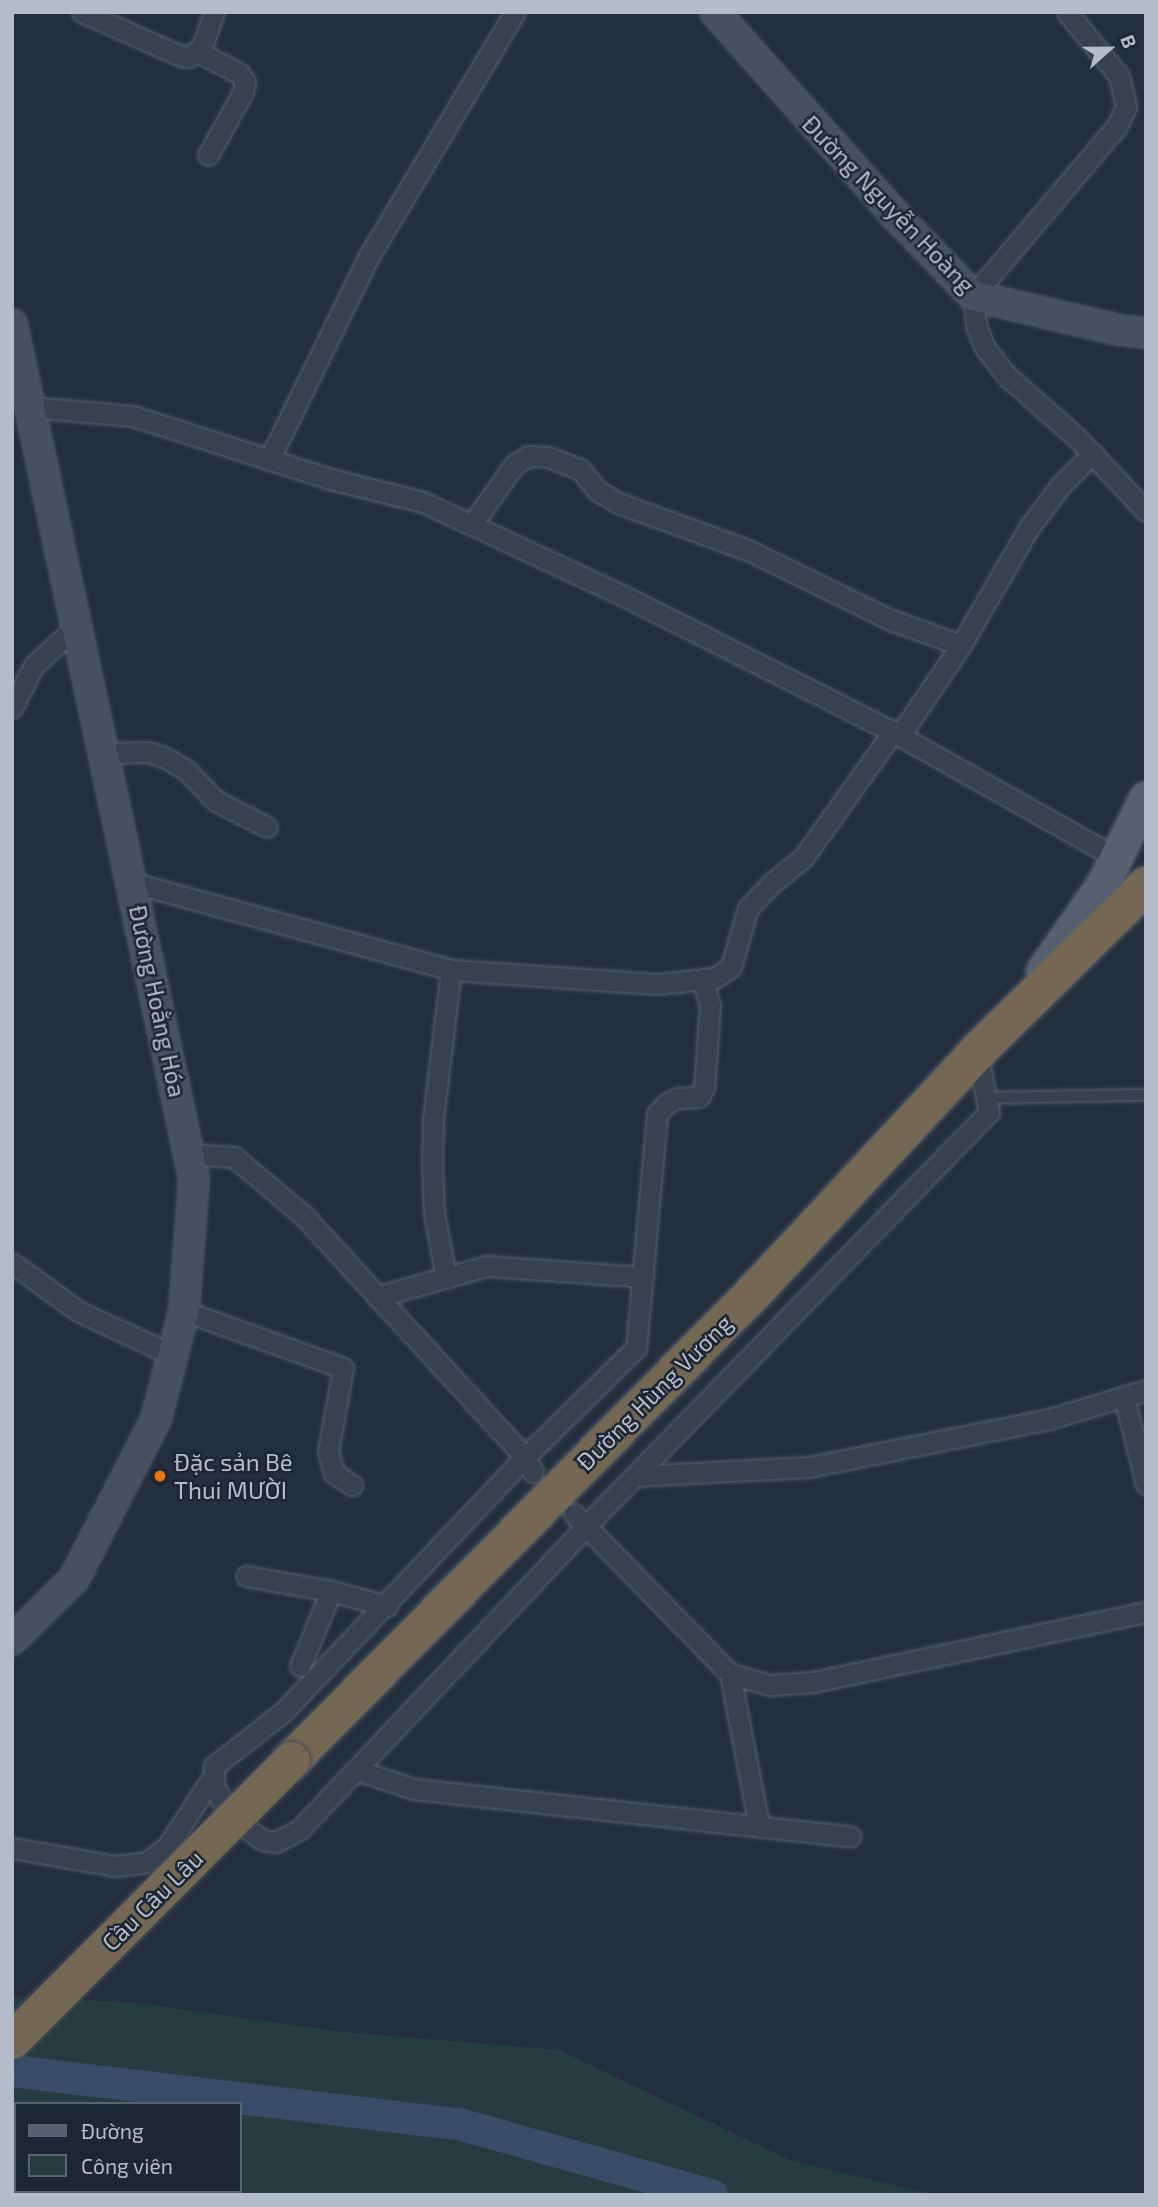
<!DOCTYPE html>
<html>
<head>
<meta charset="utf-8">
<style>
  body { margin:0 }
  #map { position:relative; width:1158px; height:2207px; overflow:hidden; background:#242f3e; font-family:"Exo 2",sans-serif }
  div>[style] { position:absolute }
  .green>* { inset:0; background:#263c3f }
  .canal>* { height:19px; margin:-9.5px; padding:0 9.5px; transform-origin:9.5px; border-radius:9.5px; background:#394c67 }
  .river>* { height:32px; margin:-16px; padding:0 16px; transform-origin:16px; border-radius:16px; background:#394c67 }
  .roads { filter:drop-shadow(0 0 2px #565f6c) drop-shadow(0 0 2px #565f6c) }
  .lane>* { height:10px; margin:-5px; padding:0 5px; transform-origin:5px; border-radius:5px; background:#38414e }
  .street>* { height:19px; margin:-9.5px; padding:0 9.5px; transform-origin:9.5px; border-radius:9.5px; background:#38414e }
  .secondary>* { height:28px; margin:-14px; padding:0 14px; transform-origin:14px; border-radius:14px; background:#465061 }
  .primary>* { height:32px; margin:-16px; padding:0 16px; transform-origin:16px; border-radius:16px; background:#56606e }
  .highway>* { height:37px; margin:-18.5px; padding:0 18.5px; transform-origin:18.5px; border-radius:18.5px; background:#746855 }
  .bridges { filter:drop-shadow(0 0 2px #434c59) drop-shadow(0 0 2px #434c59) }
  .highway-bridge>* { height:37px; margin:-18.5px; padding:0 18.5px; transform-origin:18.5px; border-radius:18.5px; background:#746855 }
  .dots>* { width:19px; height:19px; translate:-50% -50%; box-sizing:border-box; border:4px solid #1d2633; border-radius:50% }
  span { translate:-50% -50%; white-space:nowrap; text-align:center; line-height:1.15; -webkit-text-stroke:5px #1d2633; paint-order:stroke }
  .street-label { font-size:24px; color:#b4bcc9 }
  .poi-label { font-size:24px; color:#b4bcc9 }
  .left { translate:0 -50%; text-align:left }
  .frame { position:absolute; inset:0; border:14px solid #b4bcc9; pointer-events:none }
  .legend { position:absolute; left:14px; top:2102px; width:228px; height:91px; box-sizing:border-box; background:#1d2633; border:2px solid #59626f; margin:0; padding:9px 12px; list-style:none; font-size:21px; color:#b4bcc9 }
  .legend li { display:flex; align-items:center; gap:14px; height:35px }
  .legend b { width:35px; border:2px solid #59626f }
  .north { position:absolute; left:1074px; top:14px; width:70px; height:70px; -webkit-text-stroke:5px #1d2633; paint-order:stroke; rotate:69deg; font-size:19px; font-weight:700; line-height:28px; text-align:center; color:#b4bcc9 }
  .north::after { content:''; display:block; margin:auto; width:24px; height:32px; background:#b4bcc9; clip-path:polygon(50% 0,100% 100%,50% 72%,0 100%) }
</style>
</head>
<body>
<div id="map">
  <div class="green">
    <i style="clip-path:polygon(12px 1996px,137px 2003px,343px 2032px,559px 2050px,792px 2161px,936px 2195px,41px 2195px,36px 2191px,240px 2191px,240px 2104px,16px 2104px,16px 2178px,12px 2176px)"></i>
  </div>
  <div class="canal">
    <i style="left:12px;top:2076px;width:6px;rotate:-59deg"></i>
  </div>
  <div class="river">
    <i style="left:12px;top:2071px;width:450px;rotate:6.8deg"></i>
    <i style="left:459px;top:2124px;width:263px;rotate:15.7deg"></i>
  </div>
  <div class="roads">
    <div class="lane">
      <i style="left:987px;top:1098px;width:159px;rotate:-1.1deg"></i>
    </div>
    <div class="street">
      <i style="left:82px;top:12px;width:108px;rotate:24deg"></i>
      <i style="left:181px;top:56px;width:8px;rotate:7deg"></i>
      <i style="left:189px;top:57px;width:16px;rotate:-38deg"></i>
      <i style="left:202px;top:47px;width:37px;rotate:-71deg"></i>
      <i style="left:1067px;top:12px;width:82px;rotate:50.9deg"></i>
      <i style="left:1119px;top:76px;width:32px;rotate:77deg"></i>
      <i style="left:1126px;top:107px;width:21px;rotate:115deg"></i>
      <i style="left:1117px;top:126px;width:223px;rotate:130.3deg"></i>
      <i style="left:973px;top:296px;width:29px;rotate:84deg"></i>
      <i style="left:976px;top:325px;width:25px;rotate:69deg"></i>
      <i style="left:985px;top:348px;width:37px;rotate:52deg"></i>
      <i style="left:1008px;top:377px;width:89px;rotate:41.4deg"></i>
      <i style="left:1075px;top:436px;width:103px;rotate:46.6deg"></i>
      <i style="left:198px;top:52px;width:46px;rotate:27.1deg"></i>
      <i style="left:239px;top:73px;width:11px;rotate:56deg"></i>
      <i style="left:245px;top:82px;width:10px;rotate:101deg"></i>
      <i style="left:243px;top:92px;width:72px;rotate:119.1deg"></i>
      <i style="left:30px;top:407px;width:103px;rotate:5deg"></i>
      <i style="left:133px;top:416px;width:207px;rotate:17.7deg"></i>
      <i style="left:330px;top:479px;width:96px;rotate:13.9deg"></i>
      <i style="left:423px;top:502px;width:224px;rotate:25.1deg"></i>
      <i style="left:626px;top:597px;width:299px;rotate:26.8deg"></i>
      <i style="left:893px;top:732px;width:258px;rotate:29.4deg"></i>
      <i style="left:269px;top:460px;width:227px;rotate:-63.9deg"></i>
      <i style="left:369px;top:256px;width:284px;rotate:-59.1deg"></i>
      <i style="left:472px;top:524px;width:74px;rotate:-54.4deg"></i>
      <i style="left:515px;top:464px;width:16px;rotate:-30deg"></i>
      <i style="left:529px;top:456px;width:19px;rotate:3deg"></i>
      <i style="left:548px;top:457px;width:34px;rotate:21deg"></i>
      <i style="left:580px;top:469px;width:28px;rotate:51deg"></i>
      <i style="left:598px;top:491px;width:23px;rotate:31deg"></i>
      <i style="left:618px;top:503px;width:138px;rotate:19.9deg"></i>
      <i style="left:748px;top:550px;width:159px;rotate:26.1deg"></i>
      <i style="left:891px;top:620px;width:74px;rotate:19.7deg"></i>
      <i style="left:12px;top:708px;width:48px;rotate:-62.9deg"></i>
      <i style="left:34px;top:665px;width:58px;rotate:-42.2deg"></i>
      <i style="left:900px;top:735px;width:109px;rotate:-55.9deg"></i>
      <i style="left:961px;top:645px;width:138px;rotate:-59.9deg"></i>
      <i style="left:1030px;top:526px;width:51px;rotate:-52.9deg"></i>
      <i style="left:1061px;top:485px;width:45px;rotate:-45deg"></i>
      <i style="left:105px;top:753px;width:43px;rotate:-1.3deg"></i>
      <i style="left:148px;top:752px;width:19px;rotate:18deg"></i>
      <i style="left:166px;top:758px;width:23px;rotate:31deg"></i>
      <i style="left:186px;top:770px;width:43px;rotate:45.9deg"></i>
      <i style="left:216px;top:801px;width:57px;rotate:27deg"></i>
      <i style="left:134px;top:883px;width:329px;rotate:15.3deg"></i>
      <i style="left:451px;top:970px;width:207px;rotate:3.9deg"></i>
      <i style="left:658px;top:984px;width:57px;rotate:-6deg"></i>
      <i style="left:715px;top:978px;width:19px;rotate:-35deg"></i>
      <i style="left:731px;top:967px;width:61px;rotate:-73.9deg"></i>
      <i style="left:748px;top:908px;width:35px;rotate:-46deg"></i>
      <i style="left:772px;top:883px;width:40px;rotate:-39deg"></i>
      <i style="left:803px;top:858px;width:155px;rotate:-54.5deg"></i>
      <i style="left:702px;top:979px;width:27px;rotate:73deg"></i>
      <i style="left:710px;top:1005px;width:83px;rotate:94.1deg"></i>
      <i style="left:704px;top:1088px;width:10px;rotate:119deg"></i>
      <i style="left:699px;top:1097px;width:21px;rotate:177deg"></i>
      <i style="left:678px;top:1098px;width:12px;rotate:156deg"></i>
      <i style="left:667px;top:1103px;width:15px;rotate:132deg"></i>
      <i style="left:657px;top:1114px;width:235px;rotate:95.1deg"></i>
      <i style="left:636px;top:1348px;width:156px;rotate:135.5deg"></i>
      <i style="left:525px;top:1457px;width:352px;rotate:133.5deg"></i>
      <i style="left:283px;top:1712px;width:88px;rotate:142deg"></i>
      <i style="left:214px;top:1766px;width:20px;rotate:90deg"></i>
      <i style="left:214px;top:1786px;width:19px;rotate:62deg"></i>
      <i style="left:223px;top:1803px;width:28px;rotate:49deg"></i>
      <i style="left:241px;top:1824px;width:26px;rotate:37deg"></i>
      <i style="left:262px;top:1840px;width:14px;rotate:8deg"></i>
      <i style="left:276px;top:1842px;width:26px;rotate:-28deg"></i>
      <i style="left:299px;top:1830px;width:418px;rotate:-46.6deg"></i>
      <i style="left:586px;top:1526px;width:578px;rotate:-45.77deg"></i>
      <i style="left:989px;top:1112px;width:62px;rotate:-101.1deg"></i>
      <i style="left:189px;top:1154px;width:45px;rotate:3.8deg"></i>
      <i style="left:234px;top:1157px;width:92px;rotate:40.1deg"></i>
      <i style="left:304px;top:1216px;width:327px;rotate:47.5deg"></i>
      <i style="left:525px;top:1457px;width:17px;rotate:62deg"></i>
      <i style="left:12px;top:1263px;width:82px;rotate:36deg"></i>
      <i style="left:78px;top:1311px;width:106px;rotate:25.1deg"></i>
      <i style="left:446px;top:1278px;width:67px;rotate:-100.3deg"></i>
      <i style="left:434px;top:1212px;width:47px;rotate:-92.4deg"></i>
      <i style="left:432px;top:1165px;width:45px;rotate:-88.7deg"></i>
      <i style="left:433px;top:1120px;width:151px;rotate:-83.2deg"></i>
      <i style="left:377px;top:1297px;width:113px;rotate:-15.9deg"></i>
      <i style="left:486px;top:1266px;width:157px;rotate:4deg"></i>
      <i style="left:184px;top:1311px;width:169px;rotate:19.7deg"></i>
      <i style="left:343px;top:1368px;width:84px;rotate:100.2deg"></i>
      <i style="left:328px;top:1451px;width:23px;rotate:75deg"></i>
      <i style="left:334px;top:1473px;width:22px;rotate:34deg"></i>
      <i style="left:1124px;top:1397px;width:90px;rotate:75.8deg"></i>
      <i style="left:635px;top:1476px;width:174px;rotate:-3deg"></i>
      <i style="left:809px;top:1467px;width:245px;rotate:-11.3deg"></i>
      <i style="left:1049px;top:1419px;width:101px;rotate:-16.6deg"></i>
      <i style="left:574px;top:1514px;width:223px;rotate:45.7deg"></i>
      <i style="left:730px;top:1674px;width:41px;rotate:15.4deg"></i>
      <i style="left:770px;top:1685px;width:43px;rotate:-4deg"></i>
      <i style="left:813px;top:1682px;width:340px;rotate:-11.9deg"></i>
      <i style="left:246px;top:1576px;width:86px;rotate:10deg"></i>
      <i style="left:331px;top:1591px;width:58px;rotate:15deg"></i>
      <i style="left:300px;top:1666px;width:81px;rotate:-67.5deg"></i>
      <i style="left:730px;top:1674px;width:155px;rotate:79.2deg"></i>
      <i style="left:357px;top:1770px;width:60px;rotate:18.4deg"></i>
      <i style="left:414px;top:1789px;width:439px;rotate:6.2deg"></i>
      <i style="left:12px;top:1848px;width:106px;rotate:9.8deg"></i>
      <i style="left:116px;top:1866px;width:31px;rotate:-7deg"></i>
      <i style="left:147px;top:1862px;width:25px;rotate:-37deg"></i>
      <i style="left:167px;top:1847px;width:82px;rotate:-56.9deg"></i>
    </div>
    <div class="secondary">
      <i style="left:715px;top:12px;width:273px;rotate:48.4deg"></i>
      <i style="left:896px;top:216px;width:111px;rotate:46.1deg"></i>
      <i style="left:973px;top:296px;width:150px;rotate:13.1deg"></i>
      <i style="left:1119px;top:330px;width:27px;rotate:6deg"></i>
      <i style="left:12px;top:324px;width:874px;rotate:77.98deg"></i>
      <i style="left:194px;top:1179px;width:132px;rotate:94.3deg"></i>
      <i style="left:184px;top:1311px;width:112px;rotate:104.5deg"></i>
      <i style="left:156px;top:1419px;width:180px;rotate:117.1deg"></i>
      <i style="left:74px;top:1579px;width:87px;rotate:135.5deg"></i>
    </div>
    <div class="primary">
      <i style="left:1043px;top:971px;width:105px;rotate:-55.1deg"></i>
      <i style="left:1103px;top:885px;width:97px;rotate:-63.7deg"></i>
    </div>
    <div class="highway">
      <i style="left:291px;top:1760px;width:666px;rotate:-45.36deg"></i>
      <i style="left:759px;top:1286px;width:321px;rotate:-47.1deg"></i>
      <i style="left:977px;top:1051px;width:237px;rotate:-44.5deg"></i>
    </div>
  </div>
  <div class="bridges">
    <div class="highway-bridge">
      <i style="left:12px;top:2040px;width:395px;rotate:-45.1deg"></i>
    </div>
  </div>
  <div class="dots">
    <i style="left:160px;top:1476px;background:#e8710a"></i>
  </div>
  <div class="street-label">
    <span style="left:889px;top:204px;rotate:46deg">Đường Nguyễn Hoàng</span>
    <span style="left:158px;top:1001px;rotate:78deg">Đường Hoằng Hóa</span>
    <span style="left:654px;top:1392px;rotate:-45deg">Đường Hùng Vương</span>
    <span style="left:152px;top:1900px;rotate:-45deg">Cầu Câu Lâu</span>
  </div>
  <div class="poi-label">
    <span class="left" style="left:174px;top:1476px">Đặc sản Bê<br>Thui MƯỜI</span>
  </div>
  <div class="frame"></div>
  <ul class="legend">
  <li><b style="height:9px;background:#56606e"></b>Đường</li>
  <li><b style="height:19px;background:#263c3f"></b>Công viên</li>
  </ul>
  <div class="north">B</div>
</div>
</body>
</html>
